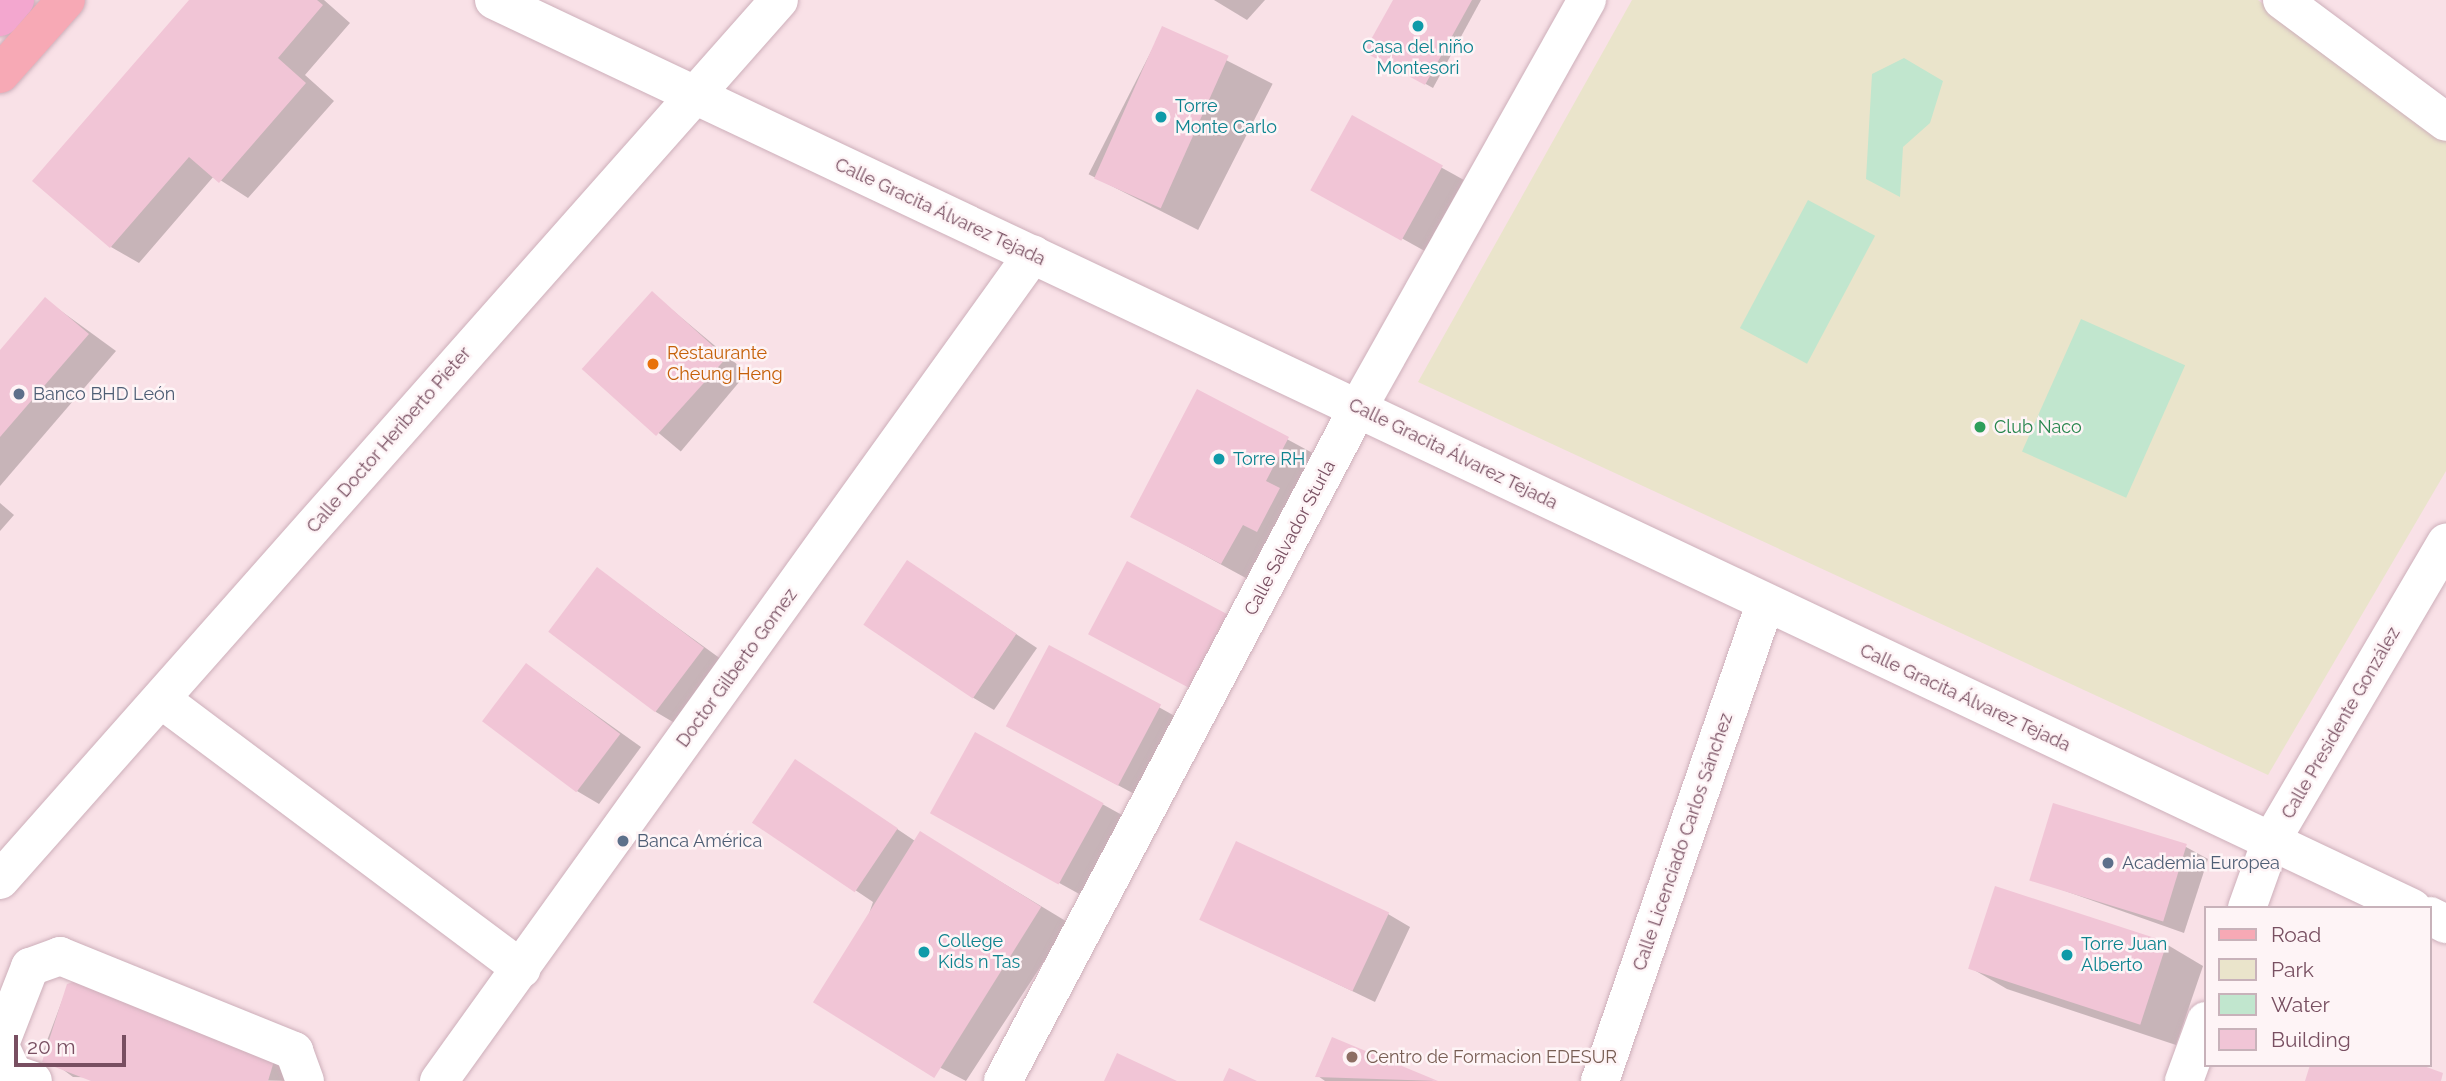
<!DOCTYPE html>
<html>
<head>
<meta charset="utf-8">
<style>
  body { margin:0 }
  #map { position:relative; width:2446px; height:1081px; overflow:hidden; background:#fcedef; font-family:Raleway,sans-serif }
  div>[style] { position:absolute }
  .residential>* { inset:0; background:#f9e1e7 }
  .green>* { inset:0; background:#eae4cb }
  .water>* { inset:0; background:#c1e6ce; transform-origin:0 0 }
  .shadow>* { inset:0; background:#0003; transform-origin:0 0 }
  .building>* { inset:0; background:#f1c5d6; transform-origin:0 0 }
  .roads { filter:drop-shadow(0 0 2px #cdafba) drop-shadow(0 0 2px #cdafba) }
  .minor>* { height:38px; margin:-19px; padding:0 19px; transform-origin:19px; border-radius:19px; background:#fff }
  .major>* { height:38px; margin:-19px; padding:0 19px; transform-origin:19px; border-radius:19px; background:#f7a9b5 }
  .highway>* { height:38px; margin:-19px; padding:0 19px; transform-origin:19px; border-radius:19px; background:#f3a7cf }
  .dots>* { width:19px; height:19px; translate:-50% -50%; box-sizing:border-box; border:4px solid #fef4f6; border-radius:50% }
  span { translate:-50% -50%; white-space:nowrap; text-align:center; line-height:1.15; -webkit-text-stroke:5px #fef4f6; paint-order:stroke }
  .culture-label { font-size:18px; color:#0d838f }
  .left { translate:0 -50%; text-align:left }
  .street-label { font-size:18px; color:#784f61 }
  .food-label { font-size:18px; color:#c56008 }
  .service-label { font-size:18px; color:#4e5e75 }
  .leisure-label { font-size:18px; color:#27864d }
  .education-label { font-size:18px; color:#785e54 }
  .legend { position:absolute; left:2204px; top:906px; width:228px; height:161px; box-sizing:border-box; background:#fef4f6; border:2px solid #c8b2ba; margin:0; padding:9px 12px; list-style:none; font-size:21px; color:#784f61 }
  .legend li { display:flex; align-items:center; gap:14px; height:35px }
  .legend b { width:35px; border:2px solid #c8b2ba }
  .scale { position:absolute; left:14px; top:1035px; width:112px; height:32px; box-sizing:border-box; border:4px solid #784f61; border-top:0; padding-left:9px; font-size:21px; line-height:24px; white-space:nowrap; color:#784f61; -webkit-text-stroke:5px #fef4f6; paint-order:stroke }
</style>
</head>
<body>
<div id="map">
  <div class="residential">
    <i style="clip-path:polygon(evenodd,0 0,2446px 0,2446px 1081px,0 1081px,0 0,2206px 908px,2430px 908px,2430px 1065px,2206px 1065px,2206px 908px)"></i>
  </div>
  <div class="green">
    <i style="clip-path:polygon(1632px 0,2258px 0,2446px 140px,2446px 471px,2268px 775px,1418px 382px)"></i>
  </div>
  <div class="water">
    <i style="clip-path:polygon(1904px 58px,1943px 81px,1930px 123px,1903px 147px,1900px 197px,1866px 179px,1872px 74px)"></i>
    <i style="left:1808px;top:200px;width:76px;height:145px;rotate:28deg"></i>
    <i style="left:2081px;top:319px;width:114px;height:145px;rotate:24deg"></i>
  </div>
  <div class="shadow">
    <i style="clip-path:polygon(192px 0,324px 0,350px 23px,305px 75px,334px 101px,248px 198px,214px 176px,139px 263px,111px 247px)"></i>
    <i style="clip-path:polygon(1214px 0,1265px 0,1247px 20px)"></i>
    <i style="clip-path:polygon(1395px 0,1481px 0,1433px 88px,1367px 51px)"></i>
    <i style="left:1163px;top:28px;width:123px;height:164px;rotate:27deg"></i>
    <i style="left:1352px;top:118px;width:128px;height:81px;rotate:29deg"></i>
    <i style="left:652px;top:293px;width:124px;height:103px;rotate:40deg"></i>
    <i style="clip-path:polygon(46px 300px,116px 351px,0 486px,0 353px)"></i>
    <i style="clip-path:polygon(1198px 391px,1333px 464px,1310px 508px,1323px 515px,1302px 556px,1288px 549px,1266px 589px,1132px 516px)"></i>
    <i style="clip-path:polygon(0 503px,14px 515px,0 531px)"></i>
    <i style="clip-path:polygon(908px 562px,1037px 648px,994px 710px,972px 697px)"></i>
    <i style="clip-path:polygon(597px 569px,725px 662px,678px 725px,656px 712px)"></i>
    <i style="clip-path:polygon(1050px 647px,1182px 720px,1140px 797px,1030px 738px)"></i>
    <i style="clip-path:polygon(526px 665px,641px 747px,599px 804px,577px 791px)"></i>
    <i style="left:976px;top:734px;width:171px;height:90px;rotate:29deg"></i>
    <i style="clip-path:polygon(796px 761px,915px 841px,948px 850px,1069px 923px,966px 1081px,835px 1013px,873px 902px,754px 822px)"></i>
    <i style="clip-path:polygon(2186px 847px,2208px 859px,2184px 933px,2031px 879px)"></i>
    <i style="clip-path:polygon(1388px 914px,1410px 927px,1375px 1002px,1202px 919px)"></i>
    <i style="clip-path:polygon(2166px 944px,2203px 966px,2176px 1045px,2007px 989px,1969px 967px)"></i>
    <i style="clip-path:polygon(68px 985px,272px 1053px,297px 1081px,73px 1077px,42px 1054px)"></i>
    <i style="clip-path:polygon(1333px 1039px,1434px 1081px,1325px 1081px,1318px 1076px)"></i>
  </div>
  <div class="building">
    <i style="clip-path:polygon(189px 0,317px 0,323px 5px,278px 58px,306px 83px,219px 183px,189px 157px,110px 248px,32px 181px)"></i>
    <i style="clip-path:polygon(1393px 0,1472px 0,1425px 85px,1364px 52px)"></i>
    <i style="left:1162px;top:26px;width:73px;height:167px;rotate:24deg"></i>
    <i style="left:1352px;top:115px;width:104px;height:86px;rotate:29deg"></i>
    <i style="left:652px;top:291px;width:100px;height:105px;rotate:42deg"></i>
    <i style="clip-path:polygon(45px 297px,89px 334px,0 437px,0 350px)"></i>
    <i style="clip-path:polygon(1197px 389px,1289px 437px,1266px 481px,1280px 488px,1257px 532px,1243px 525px,1221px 564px,1130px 517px)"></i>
    <i style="left:907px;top:560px;width:132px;height:78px;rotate:34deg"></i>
    <i style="left:1127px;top:561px;width:120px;height:83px;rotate:28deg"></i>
    <i style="left:597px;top:567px;width:134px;height:81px;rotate:37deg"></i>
    <i style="left:1049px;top:645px;width:127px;height:92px;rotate:28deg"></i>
    <i style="left:526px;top:663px;width:118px;height:73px;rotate:37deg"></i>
    <i style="left:975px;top:732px;width:147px;height:93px;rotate:29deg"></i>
    <i style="left:795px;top:759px;width:124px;height:77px;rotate:34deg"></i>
    <i style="left:2053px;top:803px;width:140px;height:81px;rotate:17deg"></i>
    <i style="left:920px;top:831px;width:143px;height:202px;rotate:32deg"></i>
    <i style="left:1236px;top:841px;width:169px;height:87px;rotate:25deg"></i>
    <i style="left:1995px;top:886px;width:181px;height:87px;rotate:18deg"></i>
    <i style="clip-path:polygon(76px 981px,275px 1058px,268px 1081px,91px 1081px,42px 1062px,67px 984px)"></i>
    <i style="clip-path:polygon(1332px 1037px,1438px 1081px,1315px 1077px)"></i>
    <i style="clip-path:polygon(1117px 1053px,1177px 1081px,1104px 1081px)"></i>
    <i style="clip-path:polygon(2310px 1065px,2421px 1065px,2443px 1073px,2441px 1081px,2305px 1081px)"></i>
    <i style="clip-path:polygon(1229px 1068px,1257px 1081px,1223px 1081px)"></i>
  </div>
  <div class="roads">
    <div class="minor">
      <i style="left:494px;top:0;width:2122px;rotate:25.33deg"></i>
      <i style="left:2282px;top:0;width:204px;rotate:36.6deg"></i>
      <i style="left:162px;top:700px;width:449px;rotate:36.8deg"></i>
      <i style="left:0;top:880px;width:1175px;rotate:-48.48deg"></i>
      <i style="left:2247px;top:908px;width:71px;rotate:-70.3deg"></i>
      <i style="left:2271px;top:841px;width:346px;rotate:-59.6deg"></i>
      <i style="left:2430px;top:916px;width:18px;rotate:27deg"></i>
      <i style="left:0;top:1044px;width:83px;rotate:-68.7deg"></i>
      <i style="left:30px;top:967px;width:32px;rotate:-20deg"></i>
      <i style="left:60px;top:956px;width:253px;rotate:22.1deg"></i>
      <i style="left:294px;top:1051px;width:32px;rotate:70deg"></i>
      <i style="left:0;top:1046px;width:31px;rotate:65deg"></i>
      <i style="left:13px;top:1074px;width:21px;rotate:19deg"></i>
      <i style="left:439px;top:1081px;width:1018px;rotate:-54.31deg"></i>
      <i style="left:1003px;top:1081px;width:761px;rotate:-62.19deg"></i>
      <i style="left:1358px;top:408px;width:468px;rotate:-60.7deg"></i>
      <i style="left:1600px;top:1081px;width:505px;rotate:-70.92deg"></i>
      <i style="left:2184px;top:1081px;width:64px;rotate:-69.9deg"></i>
    </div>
    <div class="major">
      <i style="left:0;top:74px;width:99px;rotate:-48.3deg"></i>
    </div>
    <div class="highway">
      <i style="left:0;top:17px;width:23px;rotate:-49deg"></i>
    </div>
  </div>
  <div class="dots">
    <i style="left:1418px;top:26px;background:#0f9aa8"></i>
    <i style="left:1161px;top:117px;background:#0f9aa8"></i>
    <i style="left:653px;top:364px;background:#e8710a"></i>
    <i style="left:19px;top:394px;background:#5c6f8a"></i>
    <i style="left:1980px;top:427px;background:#2e9e5b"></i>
    <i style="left:1219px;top:459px;background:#0f9aa8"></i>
    <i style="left:623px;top:841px;background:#5c6f8a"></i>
    <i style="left:2108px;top:863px;background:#5c6f8a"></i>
    <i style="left:924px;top:952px;background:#0f9aa8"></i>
    <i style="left:2067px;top:955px;background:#0f9aa8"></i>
    <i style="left:1352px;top:1057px;background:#8d6e63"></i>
  </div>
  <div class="culture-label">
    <span style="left:1418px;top:58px">Casa del niño<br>Montesori</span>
    <span class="left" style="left:1175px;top:117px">Torre<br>Monte Carlo</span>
    <span class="left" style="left:1233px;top:459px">Torre RH</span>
    <span class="left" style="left:938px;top:952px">College<br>Kids n Tas</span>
    <span class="left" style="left:2081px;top:955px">Torre Juan<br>Alberto</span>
  </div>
  <div class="street-label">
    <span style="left:940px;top:212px;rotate:25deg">Calle Gracita Álvarez Tejada</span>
    <span style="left:389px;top:440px;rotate:-49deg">Calle Doctor Heriberto Pieter</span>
    <span style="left:1453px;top:454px;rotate:26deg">Calle Gracita Álvarez Tejada</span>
    <span style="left:1290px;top:538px;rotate:-62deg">Calle Salvador Sturla</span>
    <span style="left:737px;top:668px;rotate:-54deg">Doctor Gilberto Gomez</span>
    <span style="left:1965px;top:698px;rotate:25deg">Calle Gracita Álvarez Tejada</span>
    <span style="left:2341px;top:723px;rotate:-60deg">Calle Presidente González</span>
    <span style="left:1683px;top:842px;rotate:-71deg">Calle Licenciado Carlos Sánchez</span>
  </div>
  <div class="food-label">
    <span class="left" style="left:667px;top:364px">Restaurante<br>Cheung Heng</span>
  </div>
  <div class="service-label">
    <span class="left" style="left:33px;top:394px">Banco BHD León</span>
    <span class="left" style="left:637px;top:841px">Banca América</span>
    <span class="left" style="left:2122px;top:863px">Academia Europea</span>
  </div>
  <div class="leisure-label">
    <span class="left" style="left:1994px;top:427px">Club Naco</span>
  </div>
  <div class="education-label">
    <span class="left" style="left:1366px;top:1057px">Centro de Formacion EDESUR</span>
  </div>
  <ul class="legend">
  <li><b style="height:9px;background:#f7a9b5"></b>Road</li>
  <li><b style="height:19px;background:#eae4cb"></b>Park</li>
  <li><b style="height:19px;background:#c1e6ce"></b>Water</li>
  <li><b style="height:19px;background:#f1c5d6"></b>Building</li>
  </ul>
  <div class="scale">20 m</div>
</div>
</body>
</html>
